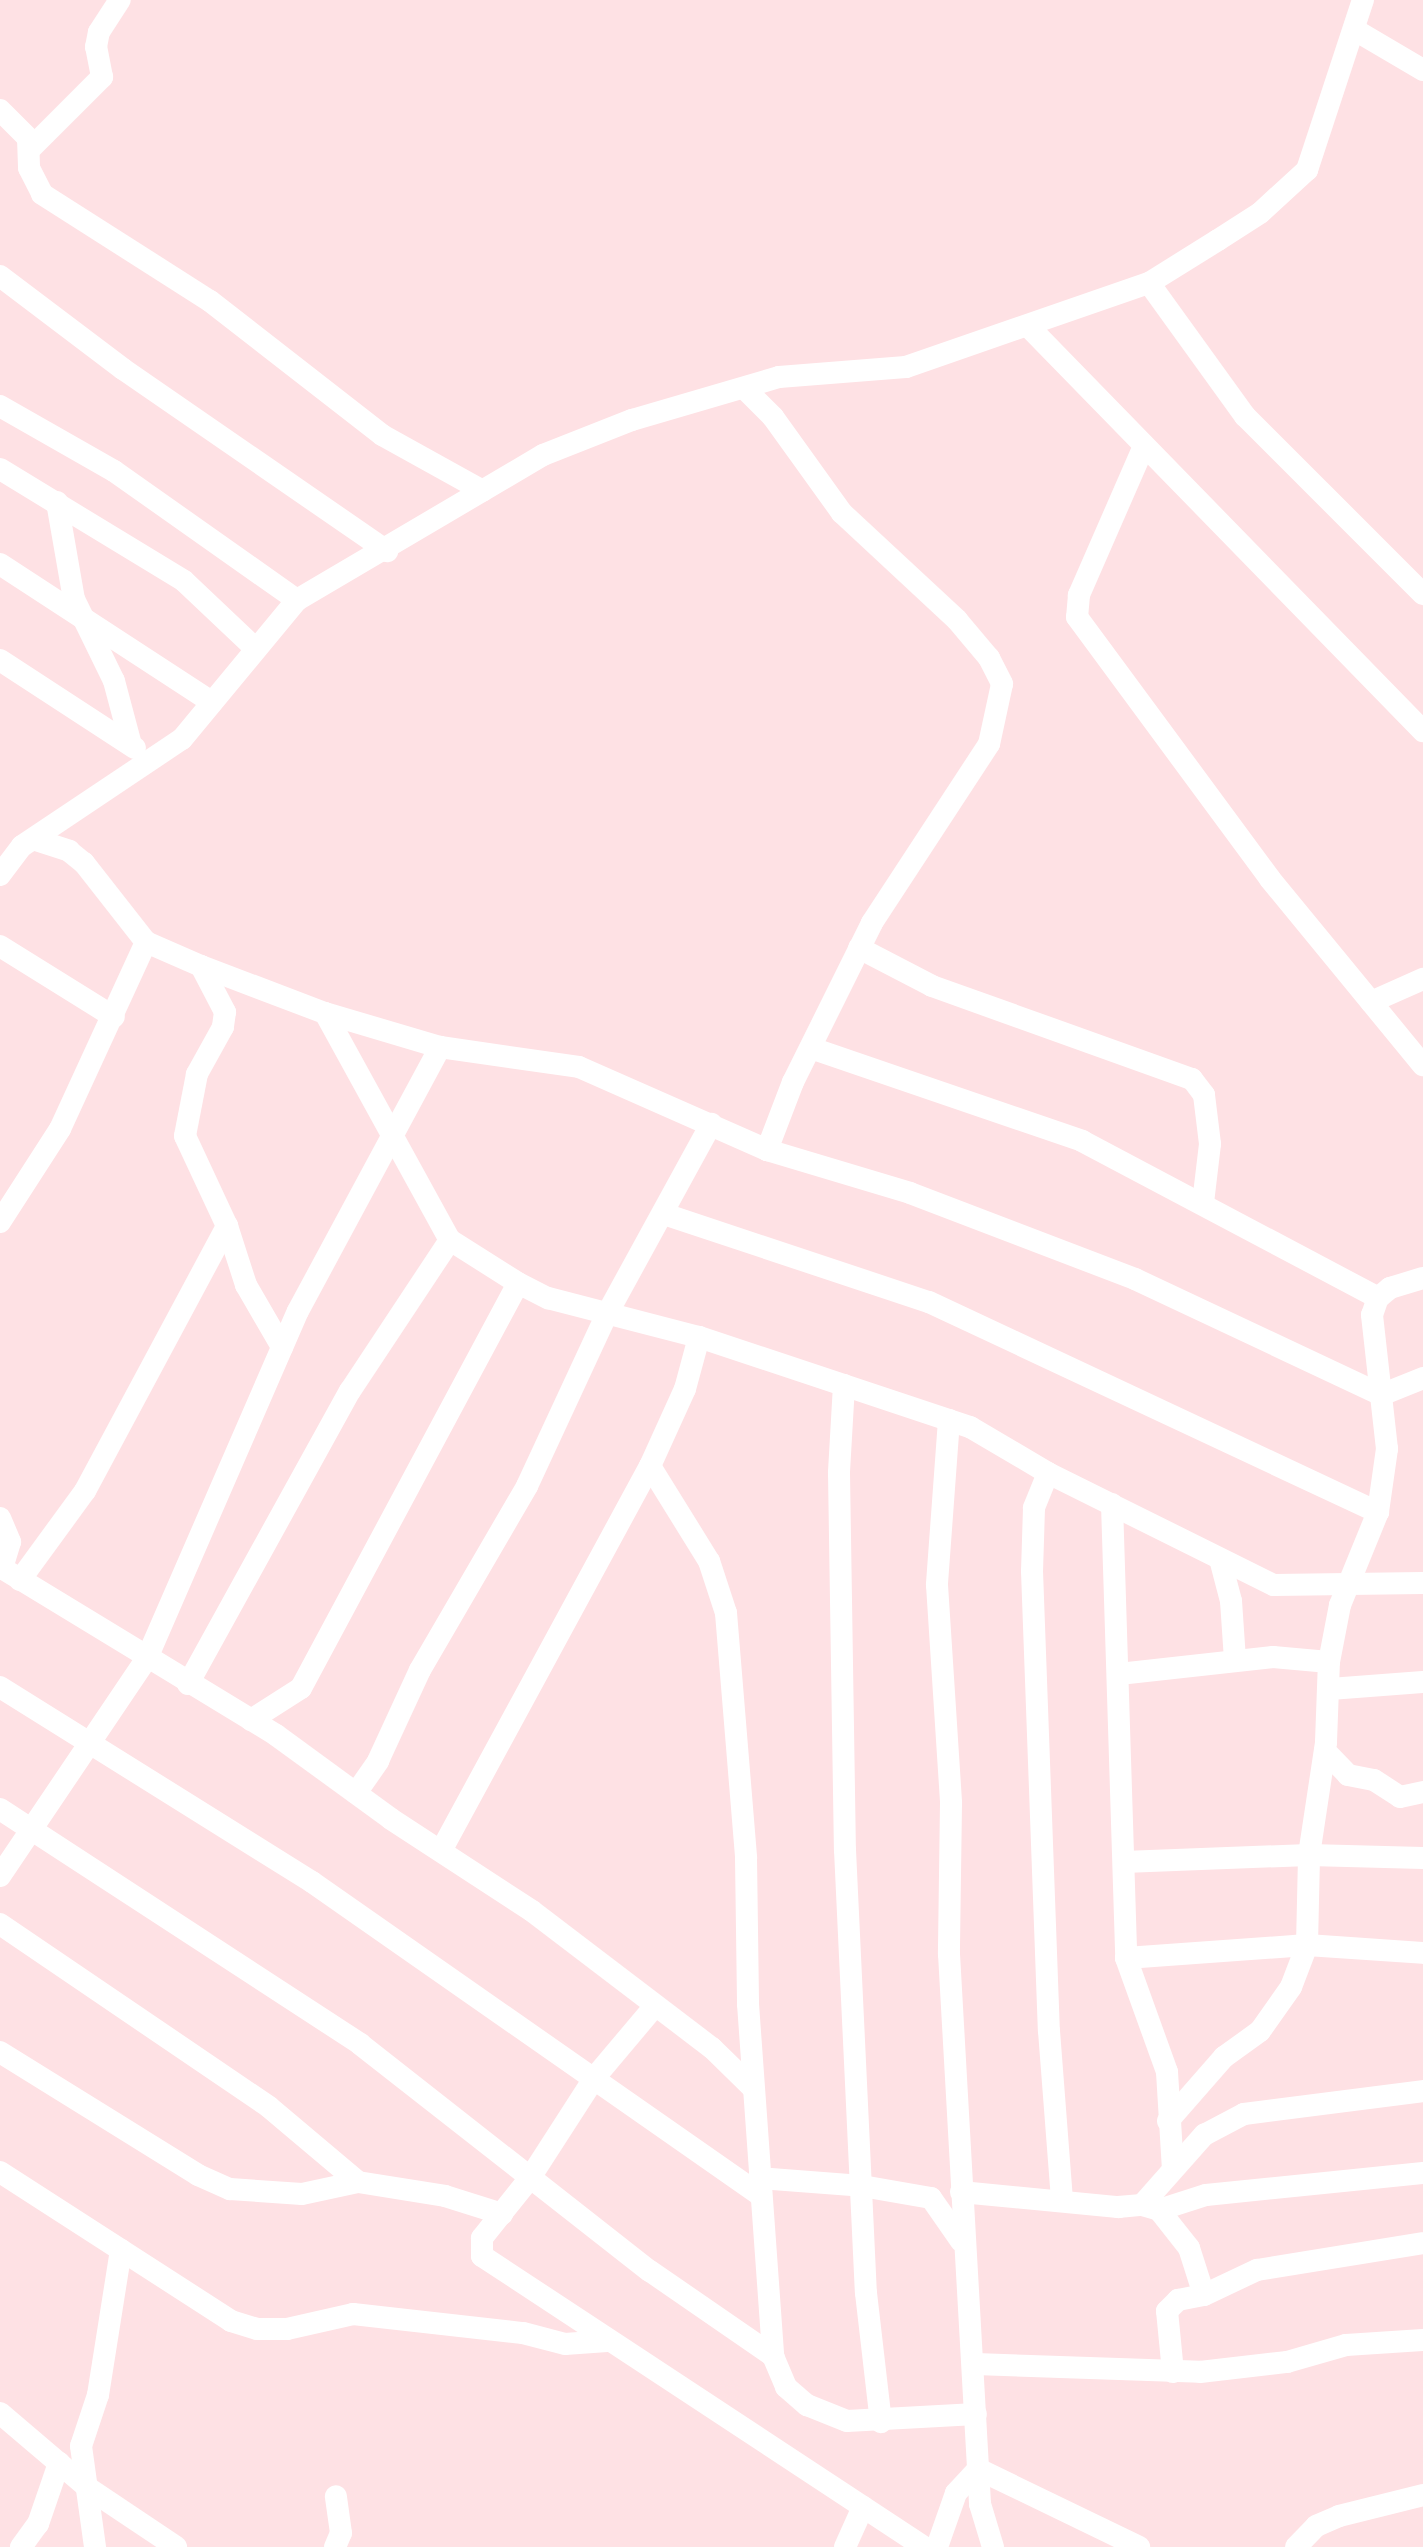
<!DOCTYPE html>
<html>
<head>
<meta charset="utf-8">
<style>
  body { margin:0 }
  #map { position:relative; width:1423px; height:2547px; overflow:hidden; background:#fee1e4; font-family:Montserrat,sans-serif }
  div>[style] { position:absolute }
  .minor>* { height:22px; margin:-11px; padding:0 11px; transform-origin:11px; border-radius:11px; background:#fff }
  span { translate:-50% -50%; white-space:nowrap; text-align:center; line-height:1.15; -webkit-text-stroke:6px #fff; paint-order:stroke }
</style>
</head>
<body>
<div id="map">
  <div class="minor">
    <i style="left:1355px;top:30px;width:79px;rotate:30.5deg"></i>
    <i style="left:0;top:110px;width:40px;rotate:45deg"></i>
    <i style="left:28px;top:138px;width:30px;rotate:88deg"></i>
    <i style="left:29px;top:168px;width:29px;rotate:63deg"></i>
    <i style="left:42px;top:194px;width:199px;rotate:32.5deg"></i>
    <i style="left:210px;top:301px;width:218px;rotate:37.9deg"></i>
    <i style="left:382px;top:435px;width:115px;rotate:29deg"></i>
    <i style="left:30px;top:149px;width:102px;rotate:-45deg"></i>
    <i style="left:102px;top:77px;width:31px;rotate:-101deg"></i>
    <i style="left:96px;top:47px;width:15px;rotate:-79deg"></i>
    <i style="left:99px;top:32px;width:38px;rotate:-57deg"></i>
    <i style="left:0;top:276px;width:154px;rotate:37.1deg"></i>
    <i style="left:123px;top:369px;width:321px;rotate:34.6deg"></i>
    <i style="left:1149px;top:283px;width:164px;rotate:54.2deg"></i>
    <i style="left:1245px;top:416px;width:252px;rotate:45deg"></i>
    <i style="left:1028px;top:326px;width:566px;rotate:45.72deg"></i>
    <i style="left:746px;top:390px;width:38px;rotate:45deg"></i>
    <i style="left:773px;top:417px;width:118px;rotate:54.3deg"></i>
    <i style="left:842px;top:513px;width:157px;rotate:42.9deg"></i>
    <i style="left:957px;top:620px;width:50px;rotate:49.9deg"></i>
    <i style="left:989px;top:658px;width:29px;rotate:63deg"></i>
    <i style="left:1002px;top:684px;width:61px;rotate:102.2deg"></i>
    <i style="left:989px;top:744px;width:214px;rotate:123.2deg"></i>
    <i style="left:872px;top:923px;width:178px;rotate:116.4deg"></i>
    <i style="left:793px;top:1082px;width:73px;rotate:110.9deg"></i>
    <i style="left:0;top:406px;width:131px;rotate:29.7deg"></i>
    <i style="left:114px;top:471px;width:224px;rotate:35.2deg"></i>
    <i style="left:1144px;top:446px;width:163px;rotate:113.6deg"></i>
    <i style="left:1079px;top:595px;width:22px;rotate:95deg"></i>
    <i style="left:1077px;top:617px;width:325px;rotate:53.6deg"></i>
    <i style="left:1270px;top:879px;width:241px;rotate:50.6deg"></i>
    <i style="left:0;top:469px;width:215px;rotate:31.3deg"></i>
    <i style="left:184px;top:581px;width:99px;rotate:43.4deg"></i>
    <i style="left:57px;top:502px;width:98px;rotate:80.1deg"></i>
    <i style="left:74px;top:599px;width:91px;rotate:64deg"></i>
    <i style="left:114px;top:681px;width:66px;rotate:75.1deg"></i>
    <i style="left:0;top:564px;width:253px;rotate:33.1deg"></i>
    <i style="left:0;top:660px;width:161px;rotate:33.1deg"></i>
    <i style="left:36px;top:840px;width:35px;rotate:18deg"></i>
    <i style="left:69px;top:851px;width:19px;rotate:39deg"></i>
    <i style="left:84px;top:863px;width:100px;rotate:51.9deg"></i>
    <i style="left:146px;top:942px;width:60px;rotate:23.6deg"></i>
    <i style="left:201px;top:966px;width:133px;rotate:20.8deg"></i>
    <i style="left:325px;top:1013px;width:120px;rotate:16.5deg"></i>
    <i style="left:440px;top:1047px;width:140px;rotate:8.2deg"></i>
    <i style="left:579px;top:1067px;width:206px;rotate:23.8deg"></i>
    <i style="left:767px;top:1150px;width:149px;rotate:16.7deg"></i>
    <i style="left:910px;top:1193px;width:241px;rotate:20.9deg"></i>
    <i style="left:1135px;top:1279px;width:272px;rotate:25.2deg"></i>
    <i style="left:1381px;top:1395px;width:45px;rotate:-22deg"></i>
    <i style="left:0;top:875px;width:36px;rotate:-53deg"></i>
    <i style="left:22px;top:846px;width:192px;rotate:-33.8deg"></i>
    <i style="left:182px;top:739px;width:180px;rotate:-50.4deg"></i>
    <i style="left:297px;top:600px;width:286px;rotate:-30.5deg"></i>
    <i style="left:543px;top:455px;width:96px;rotate:-21.5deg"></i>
    <i style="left:632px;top:420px;width:153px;rotate:-16.3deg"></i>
    <i style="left:779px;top:377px;width:127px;rotate:-4.5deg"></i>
    <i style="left:906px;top:367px;width:257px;rotate:-19.1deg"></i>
    <i style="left:1149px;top:283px;width:81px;rotate:-31.9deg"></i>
    <i style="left:1218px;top:240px;width:50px;rotate:-32.7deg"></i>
    <i style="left:1260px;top:213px;width:64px;rotate:-42.5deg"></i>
    <i style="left:1307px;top:170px;width:179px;rotate:-71.8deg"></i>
    <i style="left:0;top:946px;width:134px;rotate:31.9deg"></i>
    <i style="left:859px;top:948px;width:82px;rotate:27.5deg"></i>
    <i style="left:932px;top:986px;width:276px;rotate:19.7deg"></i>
    <i style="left:1192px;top:1079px;width:20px;rotate:53deg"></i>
    <i style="left:1204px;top:1095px;width:49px;rotate:83deg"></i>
    <i style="left:1210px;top:1144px;width:59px;rotate:96.8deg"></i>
    <i style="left:201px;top:966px;width:52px;rotate:62.4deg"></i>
    <i style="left:225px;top:1012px;width:15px;rotate:98deg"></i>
    <i style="left:223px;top:1027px;width:54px;rotate:119deg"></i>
    <i style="left:197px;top:1074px;width:63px;rotate:101deg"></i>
    <i style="left:185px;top:1136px;width:99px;rotate:65deg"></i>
    <i style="left:227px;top:1226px;width:62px;rotate:72.1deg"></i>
    <i style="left:246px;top:1285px;width:72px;rotate:59.9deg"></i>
    <i style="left:1371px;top:1002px;width:57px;rotate:-23.9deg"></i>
    <i style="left:325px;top:1013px;width:259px;rotate:61.2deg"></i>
    <i style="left:450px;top:1240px;width:80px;rotate:32.3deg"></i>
    <i style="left:518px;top:1283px;width:34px;rotate:27deg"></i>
    <i style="left:548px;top:1298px;width:156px;rotate:14.5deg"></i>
    <i style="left:699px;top:1337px;width:286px;rotate:18.4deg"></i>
    <i style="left:970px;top:1427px;width:91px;rotate:30.5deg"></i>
    <i style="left:1048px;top:1473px;width:252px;rotate:26.4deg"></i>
    <i style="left:1274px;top:1585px;width:149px;rotate:-0.8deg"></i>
    <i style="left:811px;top:1048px;width:287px;rotate:18.9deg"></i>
    <i style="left:1082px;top:1141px;width:335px;rotate:27.9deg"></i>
    <i style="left:664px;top:1214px;width:279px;rotate:18.4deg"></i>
    <i style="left:929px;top:1302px;width:496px;rotate:25.1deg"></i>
    <i style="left:0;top:1222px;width:111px;rotate:-57.2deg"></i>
    <i style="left:60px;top:1129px;width:206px;rotate:-65.3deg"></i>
    <i style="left:844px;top:1385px;width:88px;rotate:93.3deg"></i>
    <i style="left:839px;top:1473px;width:377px;rotate:89.1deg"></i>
    <i style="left:845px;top:1850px;width:443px;rotate:87.3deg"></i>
    <i style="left:866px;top:2293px;width:130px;rotate:83.4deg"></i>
    <i style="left:949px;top:1420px;width:165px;rotate:94.2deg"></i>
    <i style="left:937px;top:1585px;width:218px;rotate:86.3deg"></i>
    <i style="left:951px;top:1803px;width:151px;rotate:90.8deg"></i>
    <i style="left:949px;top:1954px;width:551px;rotate:86.77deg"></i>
    <i style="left:980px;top:2504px;width:45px;rotate:73.2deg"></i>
    <i style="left:650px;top:1466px;width:112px;rotate:58.2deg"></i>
    <i style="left:709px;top:1561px;width:55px;rotate:71.9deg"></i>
    <i style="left:726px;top:1613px;width:246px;rotate:85.3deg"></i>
    <i style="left:746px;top:1858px;width:146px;rotate:89.2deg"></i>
    <i style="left:748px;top:2004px;width:353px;rotate:85.9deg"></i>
    <i style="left:773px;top:2356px;width:34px;rotate:67deg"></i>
    <i style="left:786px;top:2387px;width:28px;rotate:41deg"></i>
    <i style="left:807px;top:2405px;width:43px;rotate:21.8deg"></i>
    <i style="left:847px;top:2421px;width:129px;rotate:-3.1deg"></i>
    <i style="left:1048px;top:1473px;width:38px;rotate:112deg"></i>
    <i style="left:1034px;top:1508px;width:63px;rotate:91.8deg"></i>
    <i style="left:1032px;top:1571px;width:460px;rotate:87.9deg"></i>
    <i style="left:1049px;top:2031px;width:169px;rotate:85.6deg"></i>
    <i style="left:1112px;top:1504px;width:454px;rotate:88.2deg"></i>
    <i style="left:1126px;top:1958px;width:121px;rotate:70.2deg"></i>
    <i style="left:1167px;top:2072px;width:97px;rotate:86.5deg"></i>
    <i style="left:0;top:1518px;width:26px;rotate:67deg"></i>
    <i style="left:10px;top:1542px;width:28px;rotate:107deg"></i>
    <i style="left:1220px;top:1559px;width:43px;rotate:75.3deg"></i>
    <i style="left:1231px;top:1601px;width:59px;rotate:86.1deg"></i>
    <i style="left:0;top:1567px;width:323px;rotate:31.3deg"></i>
    <i style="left:276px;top:1735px;width:142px;rotate:36.1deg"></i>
    <i style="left:391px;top:1819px;width:168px;rotate:33.1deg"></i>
    <i style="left:532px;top:1911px;width:226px;rotate:37.3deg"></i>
    <i style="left:712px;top:2048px;width:57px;rotate:44.3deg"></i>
    <i style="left:20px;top:1580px;width:110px;rotate:-53.9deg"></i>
    <i style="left:85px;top:1491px;width:301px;rotate:-61.8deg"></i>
    <i style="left:1119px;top:1674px;width:155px;rotate:-6.3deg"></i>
    <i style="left:1273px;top:1657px;width:56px;rotate:5.1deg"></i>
    <i style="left:188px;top:1684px;width:335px;rotate:-61.1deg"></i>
    <i style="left:350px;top:1391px;width:181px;rotate:-56.5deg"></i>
    <i style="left:0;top:1687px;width:368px;rotate:32deg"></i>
    <i style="left:312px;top:1882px;width:547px;rotate:34.94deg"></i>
    <i style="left:1330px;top:1689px;width:93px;rotate:-4.3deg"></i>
    <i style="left:251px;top:1720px;width:59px;rotate:-32.6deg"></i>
    <i style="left:301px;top:1688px;width:459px;rotate:-61.8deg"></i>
    <i style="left:1325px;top:1751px;width:33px;rotate:46deg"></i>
    <i style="left:1348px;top:1775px;width:26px;rotate:11deg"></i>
    <i style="left:1374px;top:1780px;width:31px;rotate:33deg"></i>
    <i style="left:1400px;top:1797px;width:24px;rotate:-12deg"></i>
    <i style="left:356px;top:1793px;width:39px;rotate:-55deg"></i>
    <i style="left:378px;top:1761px;width:100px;rotate:-65.2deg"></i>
    <i style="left:420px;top:1670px;width:213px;rotate:-59.8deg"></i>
    <i style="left:527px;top:1486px;width:190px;rotate:-65.1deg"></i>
    <i style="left:607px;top:1314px;width:217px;rotate:-61.3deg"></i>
    <i style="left:0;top:1809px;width:430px;rotate:33.1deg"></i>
    <i style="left:360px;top:2044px;width:368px;rotate:38.1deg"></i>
    <i style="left:650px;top:2271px;width:150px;rotate:34.6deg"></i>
    <i style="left:442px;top:1849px;width:436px;rotate:-61.5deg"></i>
    <i style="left:650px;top:1466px;width:85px;rotate:-65.6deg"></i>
    <i style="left:685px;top:1389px;width:54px;rotate:-74.9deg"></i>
    <i style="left:1124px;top:1862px;width:185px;rotate:-2.2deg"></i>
    <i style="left:1309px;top:1855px;width:114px;rotate:1.5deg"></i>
    <i style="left:0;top:1876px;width:263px;rotate:-56deg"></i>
    <i style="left:147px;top:1658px;width:378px;rotate:-66.5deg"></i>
    <i style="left:298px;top:1311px;width:300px;rotate:-61.7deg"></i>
    <i style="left:0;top:1924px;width:325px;rotate:34.2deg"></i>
    <i style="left:269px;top:2107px;width:116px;rotate:40.1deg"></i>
    <i style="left:358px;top:2182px;width:88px;rotate:9.1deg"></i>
    <i style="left:445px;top:2196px;width:60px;rotate:17.5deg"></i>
    <i style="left:1126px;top:1958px;width:181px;rotate:-4.1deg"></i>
    <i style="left:1307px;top:1945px;width:116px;rotate:3.9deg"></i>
    <i style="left:654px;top:2007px;width:92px;rotate:130.1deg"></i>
    <i style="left:595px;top:2077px;width:120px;rotate:122.8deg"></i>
    <i style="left:530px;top:2178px;width:77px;rotate:128.7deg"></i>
    <i style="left:482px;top:2238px;width:18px;rotate:90deg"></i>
    <i style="left:482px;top:2256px;width:529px;rotate:33.36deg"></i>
    <i style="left:0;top:2052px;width:233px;rotate:31.8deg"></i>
    <i style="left:198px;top:2175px;width:35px;rotate:24deg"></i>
    <i style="left:230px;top:2189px;width:72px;rotate:4deg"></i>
    <i style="left:302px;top:2194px;width:57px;rotate:-12.1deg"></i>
    <i style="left:1168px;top:2121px;width:85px;rotate:-48.8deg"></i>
    <i style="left:1224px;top:2057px;width:44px;rotate:-35.8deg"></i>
    <i style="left:1260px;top:2031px;width:54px;rotate:-54.8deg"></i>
    <i style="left:1291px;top:1987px;width:45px;rotate:-69.1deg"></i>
    <i style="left:1307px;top:1945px;width:90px;rotate:-88.7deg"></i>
    <i style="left:1309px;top:1855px;width:114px;rotate:-81.4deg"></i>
    <i style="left:1326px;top:1742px;width:80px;rotate:-87.9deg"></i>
    <i style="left:1329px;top:1662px;width:58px;rotate:-79.1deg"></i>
    <i style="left:1340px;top:1605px;width:100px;rotate:-67.8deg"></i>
    <i style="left:1378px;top:1512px;width:64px;rotate:-81.9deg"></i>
    <i style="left:1387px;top:1449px;width:135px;rotate:-96.4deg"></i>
    <i style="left:1372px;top:1315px;width:18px;rotate:-71deg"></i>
    <i style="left:1378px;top:1298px;width:16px;rotate:-40deg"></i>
    <i style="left:1390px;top:1288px;width:34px;rotate:-17deg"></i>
    <i style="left:0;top:2172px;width:275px;rotate:32.8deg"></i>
    <i style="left:231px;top:2321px;width:27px;rotate:17deg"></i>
    <i style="left:257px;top:2329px;width:30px"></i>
    <i style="left:287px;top:2329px;width:68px;rotate:-12.8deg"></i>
    <i style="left:353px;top:2314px;width:171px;rotate:6.4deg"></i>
    <i style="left:523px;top:2333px;width:43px;rotate:14.7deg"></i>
    <i style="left:565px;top:2344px;width:42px;rotate:-4.1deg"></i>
    <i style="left:759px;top:2178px;width:103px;rotate:4.4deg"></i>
    <i style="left:862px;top:2186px;width:70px;rotate:9.9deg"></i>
    <i style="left:931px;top:2198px;width:52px;rotate:55.1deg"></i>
    <i style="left:961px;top:2192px;width:158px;rotate:5.5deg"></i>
    <i style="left:1118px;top:2207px;width:24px;rotate:-5deg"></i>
    <i style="left:1142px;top:2205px;width:94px;rotate:-48.5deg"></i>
    <i style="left:1204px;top:2135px;width:45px;rotate:-27.7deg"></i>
    <i style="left:1244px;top:2114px;width:180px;rotate:-7.3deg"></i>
    <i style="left:1142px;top:2205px;width:18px;rotate:16deg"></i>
    <i style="left:1159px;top:2210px;width:49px;rotate:-17.7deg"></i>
    <i style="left:1206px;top:2195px;width:218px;rotate:-5.8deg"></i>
    <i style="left:1159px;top:2210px;width:48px;rotate:51.7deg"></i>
    <i style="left:1189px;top:2248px;width:49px;rotate:72.3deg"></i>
    <i style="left:975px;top:2364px;width:225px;rotate:2deg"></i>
    <i style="left:1200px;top:2372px;width:88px;rotate:-6.6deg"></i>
    <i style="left:1287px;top:2362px;width:61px;rotate:-16.1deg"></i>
    <i style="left:1346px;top:2345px;width:77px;rotate:-3.7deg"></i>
    <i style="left:1173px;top:2372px;width:61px;rotate:-95.6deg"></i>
    <i style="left:1167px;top:2311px;width:16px;rotate:-45deg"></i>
    <i style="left:1178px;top:2300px;width:26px;rotate:-11deg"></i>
    <i style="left:1204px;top:2295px;width:59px;rotate:-25.3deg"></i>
    <i style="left:1257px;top:2270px;width:168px;rotate:-9.2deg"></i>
    <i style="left:0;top:2413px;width:116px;rotate:40.4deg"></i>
    <i style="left:88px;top:2488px;width:106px;rotate:33.8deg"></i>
    <i style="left:21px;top:2547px;width:29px;rotate:-54deg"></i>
    <i style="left:38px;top:2524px;width:65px;rotate:-71deg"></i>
    <i style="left:95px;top:2547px;width:102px;rotate:-97.9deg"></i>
    <i style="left:81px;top:2446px;width:54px;rotate:-71.6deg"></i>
    <i style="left:98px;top:2395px;width:147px;rotate:-81deg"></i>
    <i style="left:335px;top:2547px;width:15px;rotate:-67deg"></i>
    <i style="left:341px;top:2533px;width:37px;rotate:-98deg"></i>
    <i style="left:845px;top:2547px;width:44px;rotate:-65.8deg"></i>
    <i style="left:937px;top:2547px;width:57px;rotate:-70.6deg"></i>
    <i style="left:956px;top:2493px;width:33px;rotate:-47deg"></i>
    <i style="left:978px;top:2469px;width:179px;rotate:25.8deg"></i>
    <i style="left:1296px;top:2547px;width:29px;rotate:-46deg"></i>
    <i style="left:1316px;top:2526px;width:25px;rotate:-23deg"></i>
    <i style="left:1339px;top:2516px;width:87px;rotate:-14deg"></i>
  </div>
</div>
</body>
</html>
